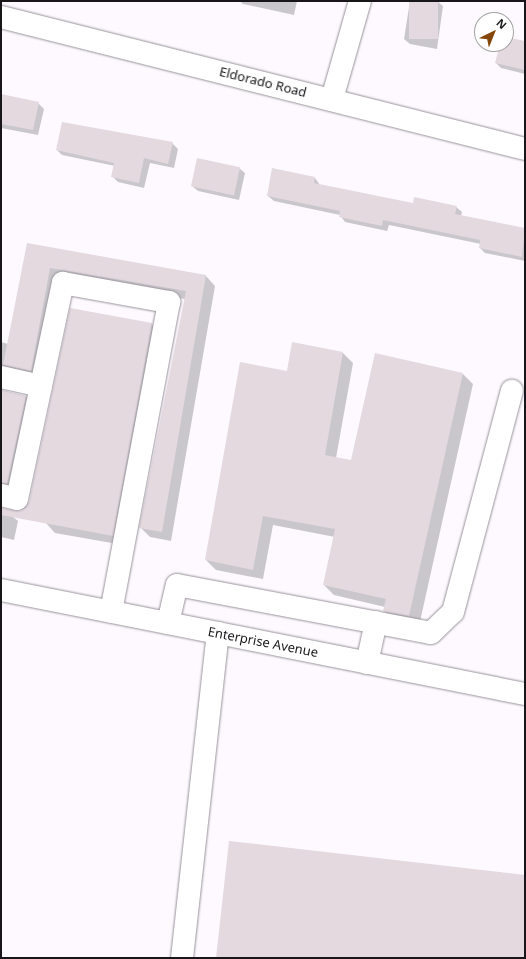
<!DOCTYPE html>
<html>
<head>
<meta charset="utf-8">
<style>
  body { margin:0 }
  #map { position:relative; width:526px; height:959px; overflow:hidden; background:#fdf9ff; font-family:"Noto Sans",sans-serif }
  div>[style] { position:absolute }
  .shadow>* { inset:0; background:#0003 }
  .building>* { inset:0; background:#e3d9df; transform-origin:0 0 }
  .roads { filter:drop-shadow(0 0 1px #99929a) drop-shadow(0 0 1px #99929a) }
  .minor>* { height:22px; margin:-11px; padding:0 11px; transform-origin:11px; border-radius:11px; background:#fff }
  span { translate:-50% -50%; white-space:nowrap; text-align:center; line-height:1.15; -webkit-text-stroke:3px #fff; paint-order:stroke }
  .street-label { font-size:13px; color:#181619 }
  .frame { position:absolute; inset:0; border:2px solid #181619; pointer-events:none }
  .north { position:absolute; left:474px; top:12px; width:40px; height:40px; box-sizing:border-box; background:#fff; border:1px solid #a3a2a3; border-radius:50%; rotate:43deg; font-size:11px; font-weight:700; line-height:16px; text-align:center; color:#181619 }
  .north::after { content:''; display:block; margin:auto; width:14px; height:18px; background:#854707; clip-path:polygon(50% 0,100% 100%,50% 72%,0 100%) }
</style>
</head>
<body>
<div id="map">
  <div class="shadow">
    <i style="clip-path:polygon(240px 1px,297px 1px,294px 15px,243px 4px)"></i>
    <i style="clip-path:polygon(410px 1px,437px 1px,443px 6px,437px 49px,410px 44px,404px 39px)"></i>
    <i style="clip-path:polygon(506px 38px,525px 42px,525px 74px,501px 68px,496px 63px,501px 44px,506px 44px)"></i>
    <i style="clip-path:polygon(1px 95px,38px 103px,44px 109px,38px 135px,1px 128px)"></i>
    <i style="clip-path:polygon(172px 143px,178px 149px,174px 168px,150px 163px,144px 188px,118px 182px,113px 177px,115px 166px,62px 155px,57px 150px)"></i>
    <i style="clip-path:polygon(239px 168px,245px 173px,239px 200px,198px 191px,192px 186px)"></i>
    <i style="clip-path:polygon(273px 169px,315px 178px,320px 185px,413px 205px,456px 207px,462px 212px,461px 216px,525px 229px,525px 261px,485px 253px,480px 248px,481px 244px,389px 225px,387px 231px,345px 222px,340px 215px,274px 201px,268px 196px)"></i>
    <i style="clip-path:polygon(28px 244px,206px 276px,215px 286px,171px 541px,150px 537px,141px 528px,185px 299px,60px 277px,41px 380px,1px 381px,1px 342px,8px 344px)"></i>
    <i style="clip-path:polygon(71px 309px,152px 324px,162px 335px,123px 545px,55px 533px,45px 522px)"></i>
    <i style="clip-path:polygon(343px 353px,353px 363px,336px 458px,352px 461px,463px 374px,473px 384px,419px 626px,395px 621px,384px 611px,385px 607px,334px 595px,324px 585px,335px 537px,273px 525px,263px 579px,216px 570px,206px 560px,288px 372px)"></i>
    <i style="clip-path:polygon(1px 390px,26px 396px,35px 406px,17px 492px,1px 489px)"></i>
    <i style="clip-path:polygon(1px 514px,12px 516px,18px 521px,14px 540px,1px 537px)"></i>
  </div>
  <div class="building">
    <i style="left:409px;top:1px;width:29px;height:38px"></i>
    <i style="clip-path:polygon(506px 37px,525px 41px,525px 70px,495px 63px,500px 44px,506px 44px)"></i>
    <i style="clip-path:polygon(1px 94px,39px 102px,33px 130px,1px 124px)"></i>
    <i style="clip-path:polygon(62px 122px,173px 142px,168px 164px,144px 158px,139px 183px,111px 177px,114px 163px,56px 150px)"></i>
    <i style="left:197px;top:158px;width:44px;height:29px;rotate:12deg"></i>
    <i style="clip-path:polygon(272px 168px,315px 177px,314px 183px,413px 203px,414px 197px,457px 206px,455px 214px,525px 228px,522px 257px,479px 248px,480px 240px,383px 220px,382px 226px,339px 217px,340px 211px,267px 196px)"></i>
    <i style="clip-path:polygon(27px 243px,206px 275px,162px 532px,139px 528px,186px 291px,50px 268px,31px 371px,3px 365px)"></i>
    <i style="clip-path:polygon(70px 308px,152px 323px,113px 536px,1px 515px,1px 508px,20px 511px,29px 502px)"></i>
    <i style="clip-path:polygon(292px 342px,343px 352px,325px 455px,351px 460px,375px 353px,463px 373px,409px 616px,383px 611px,386px 599px,323px 585px,335px 529px,263px 516px,253px 570px,205px 560px,240px 362px,287px 371px)"></i>
    <i style="clip-path:polygon(1px 390px,26px 396px,7px 484px,1px 483px)"></i>
    <i style="clip-path:polygon(229px 841px,525px 875px,525px 958px,216px 958px)"></i>
  </div>
  <div class="roads">
    <div class="minor">
      <i style="left:1px;top:17px;width:540px;rotate:14.14deg"></i>
      <i style="left:332px;top:99px;width:102px;rotate:-74.1deg"></i>
      <i style="left:1px;top:377px;width:41px;rotate:12.7deg"></i>
      <i style="left:1px;top:495px;width:16px;rotate:14deg"></i>
      <i style="left:17px;top:499px;width:221px;rotate:-78deg"></i>
      <i style="left:63px;top:283px;width:108px;rotate:10.2deg"></i>
      <i style="left:169px;top:302px;width:315px;rotate:100.6deg"></i>
      <i style="left:1px;top:590px;width:534px;rotate:11.23deg"></i>
      <i style="left:168px;top:623px;width:39px;rotate:-77deg"></i>
      <i style="left:177px;top:585px;width:258px;rotate:10.7deg"></i>
      <i style="left:431px;top:633px;width:30px;rotate:-44deg"></i>
      <i style="left:453px;top:612px;width:229px;rotate:-75.1deg"></i>
      <i style="left:367px;top:663px;width:42px;rotate:-77.6deg"></i>
      <i style="left:182px;top:958px;width:327px;rotate:-83.7deg"></i>
    </div>
  </div>
  <div class="street-label">
    <span style="left:263px;top:82px;rotate:14deg">Eldorado Road</span>
    <span style="left:263px;top:642px;rotate:11deg">Enterprise Avenue</span>
  </div>
  <div class="frame"></div>
  <div class="north">N</div>
</div>
</body>
</html>
